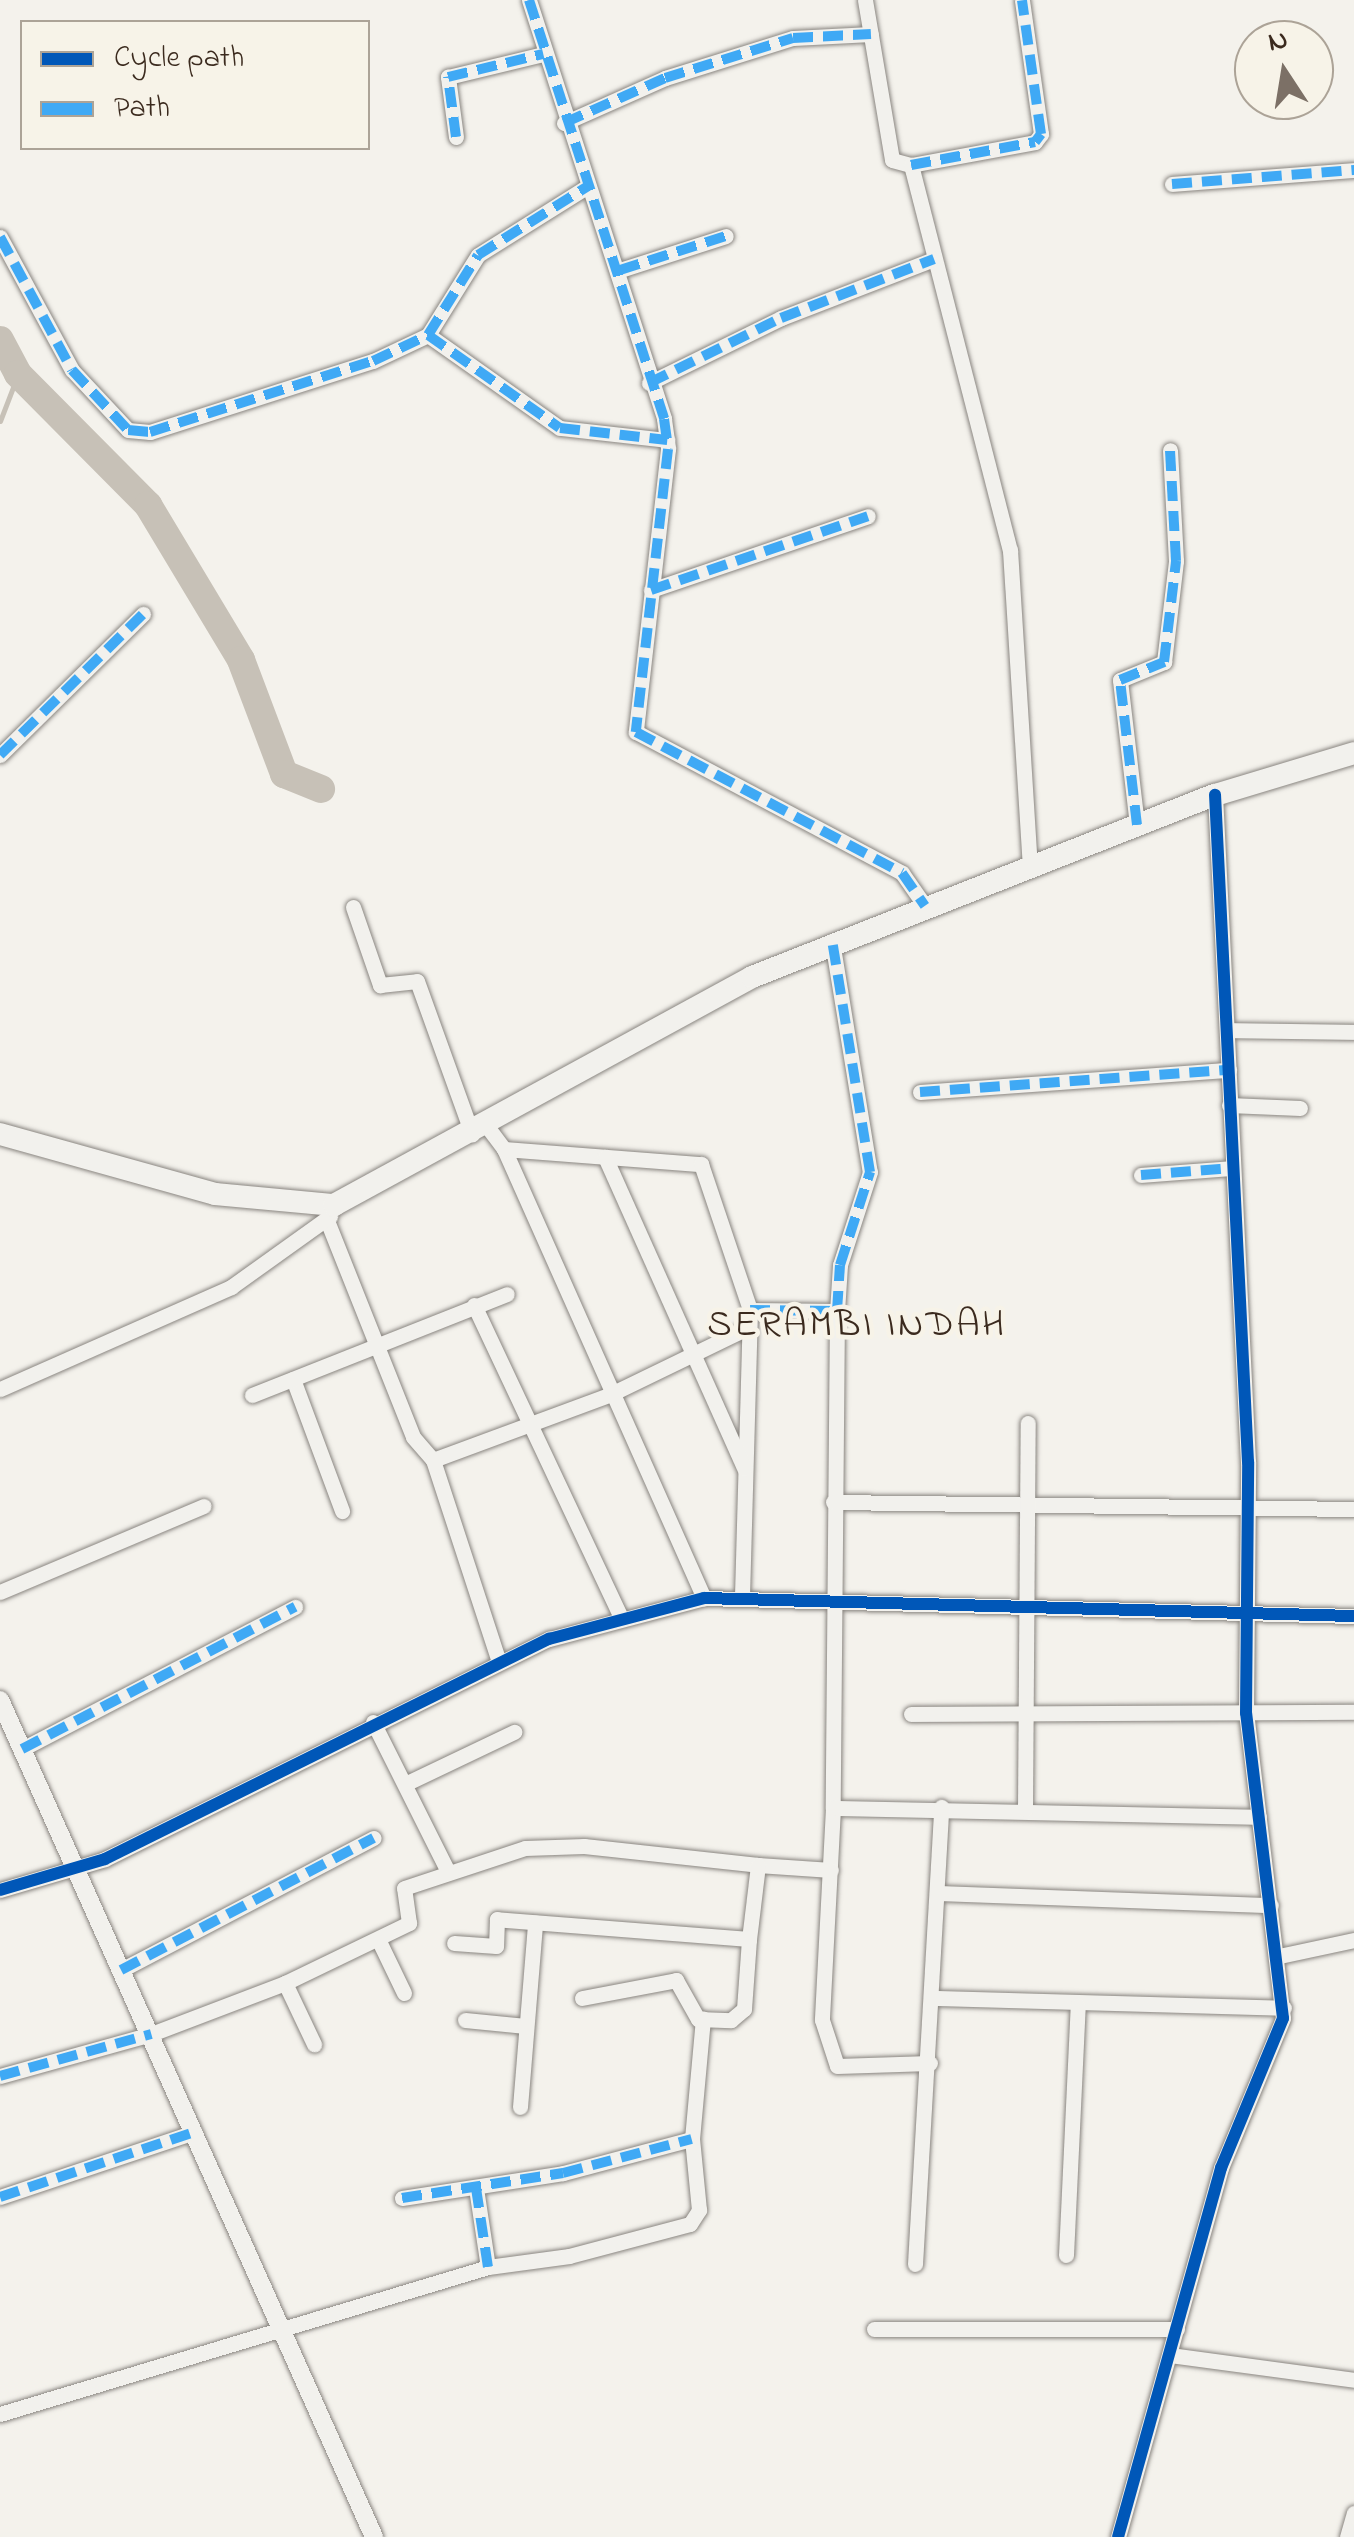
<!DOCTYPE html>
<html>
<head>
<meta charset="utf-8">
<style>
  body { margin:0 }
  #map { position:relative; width:1354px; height:2537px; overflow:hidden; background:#f4f2ec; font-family:"Indie Flower",sans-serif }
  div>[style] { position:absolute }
  .stream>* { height:5px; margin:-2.5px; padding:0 2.5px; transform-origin:2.5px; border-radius:2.5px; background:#c7c1b7 }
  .river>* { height:28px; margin:-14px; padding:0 14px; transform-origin:14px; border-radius:14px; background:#c7c1b7 }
  .roads { filter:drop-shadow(0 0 2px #898580) drop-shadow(0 0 2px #898580) }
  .minor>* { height:15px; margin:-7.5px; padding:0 7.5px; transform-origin:7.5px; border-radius:7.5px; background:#f2f1ed }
  .major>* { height:18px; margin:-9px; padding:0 9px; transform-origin:9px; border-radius:9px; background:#f2f1ed }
  .highway>* { height:22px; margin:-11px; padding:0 11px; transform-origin:11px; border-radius:11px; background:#f2f1ed }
  .quiet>* { height:10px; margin-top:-5px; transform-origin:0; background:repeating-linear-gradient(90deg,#3fa9f5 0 20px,transparent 0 30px) }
  .cycleway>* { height:12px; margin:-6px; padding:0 6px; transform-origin:6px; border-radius:6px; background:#0057b8 }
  span { translate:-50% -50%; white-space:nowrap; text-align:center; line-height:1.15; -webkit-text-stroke:9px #f7f3e8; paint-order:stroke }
  .quarter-label { font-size:38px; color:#3b2a1e; letter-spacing:2.5px }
  .legend { position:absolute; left:20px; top:20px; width:350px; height:130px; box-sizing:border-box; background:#f7f3e8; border:2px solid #aca397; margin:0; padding:12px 18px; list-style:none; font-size:30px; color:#3b2a1e }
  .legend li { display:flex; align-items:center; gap:20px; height:50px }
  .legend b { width:50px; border:2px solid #aca397 }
  .north { position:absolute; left:1234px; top:20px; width:100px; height:100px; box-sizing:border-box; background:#f7f3e8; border:2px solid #aca397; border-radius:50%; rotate:348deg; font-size:28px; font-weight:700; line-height:40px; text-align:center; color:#3b2a1e }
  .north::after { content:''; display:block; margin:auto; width:35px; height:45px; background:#7c7066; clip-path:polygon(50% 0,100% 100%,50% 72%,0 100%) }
</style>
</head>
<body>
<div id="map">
  <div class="stream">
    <i style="left:0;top:421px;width:50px;rotate:-69deg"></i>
  </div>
  <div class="river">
    <i style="left:0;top:340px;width:38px;rotate:62deg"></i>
    <i style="left:18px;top:374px;width:185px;rotate:45.2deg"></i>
    <i style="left:148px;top:505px;width:181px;rotate:59deg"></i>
    <i style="left:241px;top:660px;width:122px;rotate:69.3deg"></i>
    <i style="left:284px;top:774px;width:40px;rotate:22deg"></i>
  </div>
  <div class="roads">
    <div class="minor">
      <i style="left:529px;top:0;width:440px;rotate:72.1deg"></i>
      <i style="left:664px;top:419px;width:30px;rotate:82deg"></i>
      <i style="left:668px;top:449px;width:285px;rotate:96.5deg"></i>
      <i style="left:636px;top:732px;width:301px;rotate:27.9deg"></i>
      <i style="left:902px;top:873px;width:40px;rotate:55.1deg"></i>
      <i style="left:865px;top:0;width:162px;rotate:80.4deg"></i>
      <i style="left:892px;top:160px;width:20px;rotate:15deg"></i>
      <i style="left:911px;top:165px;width:126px;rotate:-10.5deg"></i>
      <i style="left:1035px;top:142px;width:10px;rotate:-53deg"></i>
      <i style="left:1041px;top:134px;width:135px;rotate:-98.1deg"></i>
      <i style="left:564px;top:123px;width:111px;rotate:-24deg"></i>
      <i style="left:665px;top:78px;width:134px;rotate:-17.4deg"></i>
      <i style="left:793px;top:38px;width:78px;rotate:-2.9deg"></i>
      <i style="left:456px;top:137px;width:61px;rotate:-97.6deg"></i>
      <i style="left:448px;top:77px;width:98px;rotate:-13.6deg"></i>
      <i style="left:911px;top:165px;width:398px;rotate:75.6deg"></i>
      <i style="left:1010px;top:550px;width:316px;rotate:86.4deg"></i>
      <i style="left:1172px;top:184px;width:183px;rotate:-4.4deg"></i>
      <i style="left:0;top:237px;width:151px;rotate:61.6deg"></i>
      <i style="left:72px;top:370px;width:82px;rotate:47deg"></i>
      <i style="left:128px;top:430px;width:22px;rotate:5deg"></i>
      <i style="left:150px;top:432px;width:234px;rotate:-17.7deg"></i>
      <i style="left:373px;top:361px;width:61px;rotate:-25.3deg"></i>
      <i style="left:428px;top:335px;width:161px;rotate:35.2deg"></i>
      <i style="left:560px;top:428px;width:108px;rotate:6.4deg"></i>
      <i style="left:620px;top:270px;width:111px;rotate:-17.8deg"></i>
      <i style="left:428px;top:335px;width:94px;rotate:-58deg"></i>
      <i style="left:478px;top:255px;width:130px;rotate:-32.1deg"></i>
      <i style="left:649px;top:383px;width:147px;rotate:-26.2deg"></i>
      <i style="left:781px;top:318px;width:164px;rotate:-21.1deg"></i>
      <i style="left:651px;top:590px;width:229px;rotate:-18.8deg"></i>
      <i style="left:0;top:755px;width:201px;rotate:-44.6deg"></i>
      <i style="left:1137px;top:825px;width:146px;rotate:-96.7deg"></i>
      <i style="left:1120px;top:680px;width:48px;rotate:-22.2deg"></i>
      <i style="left:1164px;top:662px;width:102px;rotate:-83.2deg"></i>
      <i style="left:1176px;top:561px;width:111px;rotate:-93.1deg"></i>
      <i style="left:353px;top:907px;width:83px;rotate:70.9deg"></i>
      <i style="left:380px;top:985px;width:37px;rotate:-6deg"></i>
      <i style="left:417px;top:981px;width:163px;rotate:70.2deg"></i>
      <i style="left:832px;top:941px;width:234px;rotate:80.7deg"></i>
      <i style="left:870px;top:1172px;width:98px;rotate:107.9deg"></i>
      <i style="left:840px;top:1265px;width:46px;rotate:93.7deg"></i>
      <i style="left:837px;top:1311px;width:497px;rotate:90.5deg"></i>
      <i style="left:833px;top:1808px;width:212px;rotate:93deg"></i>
      <i style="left:822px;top:2020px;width:48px;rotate:71.9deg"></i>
      <i style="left:837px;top:2066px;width:93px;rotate:-1.8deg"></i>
      <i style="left:1227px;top:1030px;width:127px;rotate:0.9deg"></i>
      <i style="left:920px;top:1092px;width:310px;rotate:-4.1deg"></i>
      <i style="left:1229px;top:1105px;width:71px;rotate:2.4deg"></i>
      <i style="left:486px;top:1125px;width:30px;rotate:53deg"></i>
      <i style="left:504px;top:1149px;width:492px;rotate:66deg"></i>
      <i style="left:504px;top:1149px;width:198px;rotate:4.4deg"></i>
      <i style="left:701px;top:1164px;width:154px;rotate:71.4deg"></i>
      <i style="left:750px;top:1310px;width:284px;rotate:91.6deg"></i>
      <i style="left:605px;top:1157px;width:341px;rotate:65.9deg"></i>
      <i style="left:1141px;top:1175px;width:92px;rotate:-4.4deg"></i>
      <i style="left:328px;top:1223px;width:230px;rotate:68.3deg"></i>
      <i style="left:413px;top:1437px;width:30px;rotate:49deg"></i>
      <i style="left:433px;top:1460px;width:190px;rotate:-20.3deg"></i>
      <i style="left:611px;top:1394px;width:153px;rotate:-25.9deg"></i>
      <i style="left:474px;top:1305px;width:346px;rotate:64.8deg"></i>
      <i style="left:750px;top:1310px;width:87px;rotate:0.7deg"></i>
      <i style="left:293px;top:1379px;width:141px;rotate:69.6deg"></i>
      <i style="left:0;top:1389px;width:253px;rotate:-23.8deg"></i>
      <i style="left:231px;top:1287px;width:122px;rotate:-35.6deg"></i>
      <i style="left:252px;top:1395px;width:274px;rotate:-21.6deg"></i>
      <i style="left:433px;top:1460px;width:213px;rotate:71.9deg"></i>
      <i style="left:833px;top:1502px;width:521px;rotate:0.77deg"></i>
      <i style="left:0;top:1592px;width:221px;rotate:-22.9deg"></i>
      <i style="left:911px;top:1714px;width:443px;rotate:-0.3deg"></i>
      <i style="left:373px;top:1722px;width:168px;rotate:63.4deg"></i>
      <i style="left:22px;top:1749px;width:308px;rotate:-27.5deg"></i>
      <i style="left:407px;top:1783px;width:119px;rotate:-25.5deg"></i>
      <i style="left:833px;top:1808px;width:426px;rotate:1.2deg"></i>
      <i style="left:1025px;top:1809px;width:386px;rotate:-89.6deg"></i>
      <i style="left:758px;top:1865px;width:73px;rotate:3.9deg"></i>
      <i style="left:0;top:1890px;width:109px;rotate:-16.4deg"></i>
      <i style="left:105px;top:1859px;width:496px;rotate:-26.4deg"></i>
      <i style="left:549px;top:1639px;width:160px;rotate:-14.8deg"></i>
      <i style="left:704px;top:1598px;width:650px;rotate:1.59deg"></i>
      <i style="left:939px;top:1893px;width:332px;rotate:2.1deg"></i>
      <i style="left:378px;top:1939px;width:60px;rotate:64.3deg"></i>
      <i style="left:1279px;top:1956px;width:77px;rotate:-12deg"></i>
      <i style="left:121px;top:1970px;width:285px;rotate:-27.6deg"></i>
      <i style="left:285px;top:1983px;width:68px;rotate:64.6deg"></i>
      <i style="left:582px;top:1998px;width:96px;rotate:-10.8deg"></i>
      <i style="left:676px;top:1980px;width:45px;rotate:60.6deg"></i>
      <i style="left:698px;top:2019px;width:33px;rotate:2deg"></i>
      <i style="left:731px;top:2020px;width:17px;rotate:-40deg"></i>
      <i style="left:744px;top:2009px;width:70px;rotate:-85.9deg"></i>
      <i style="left:936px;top:1998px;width:348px;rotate:1.6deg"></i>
      <i style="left:465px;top:2020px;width:61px;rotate:5.6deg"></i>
      <i style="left:0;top:2076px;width:157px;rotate:-15.5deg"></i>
      <i style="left:151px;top:2034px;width:143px;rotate:-20.8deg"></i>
      <i style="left:285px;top:1983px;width:138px;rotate:-25.8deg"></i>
      <i style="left:409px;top:1923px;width:35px;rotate:-98deg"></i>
      <i style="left:404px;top:1888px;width:127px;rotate:-18.3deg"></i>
      <i style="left:525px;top:1848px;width:59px;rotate:-1.9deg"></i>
      <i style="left:584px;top:1846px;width:175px;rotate:6.2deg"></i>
      <i style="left:758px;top:1865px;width:75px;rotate:96.9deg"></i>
      <i style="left:749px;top:1939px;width:253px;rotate:-175.5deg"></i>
      <i style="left:497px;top:1919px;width:27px;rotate:92deg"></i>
      <i style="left:496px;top:1946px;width:42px;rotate:-175.9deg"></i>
      <i style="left:520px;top:2107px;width:185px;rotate:-85.3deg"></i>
      <i style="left:476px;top:2188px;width:80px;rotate:81.4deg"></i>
      <i style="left:0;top:2197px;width:205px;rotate:-18.5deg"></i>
      <i style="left:402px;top:2198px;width:163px;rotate:-8.8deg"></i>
      <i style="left:563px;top:2173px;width:133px;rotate:-14.8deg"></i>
      <i style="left:1066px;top:2255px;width:250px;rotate:-87.3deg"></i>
      <i style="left:915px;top:2264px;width:458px;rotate:-86.7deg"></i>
      <i style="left:874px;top:2329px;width:303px"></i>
      <i style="left:1170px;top:2355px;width:186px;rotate:7.7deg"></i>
      <i style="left:0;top:2414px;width:510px;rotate:-16.76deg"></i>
      <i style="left:488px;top:2267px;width:82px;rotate:-7.7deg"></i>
      <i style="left:569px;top:2256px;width:125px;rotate:-14.8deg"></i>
      <i style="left:690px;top:2224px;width:17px;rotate:-57deg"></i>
      <i style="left:699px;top:2210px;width:71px;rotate:-95.6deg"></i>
      <i style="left:692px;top:2139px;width:121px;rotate:-84.8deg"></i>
      <i style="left:1118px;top:2537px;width:383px;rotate:-74.4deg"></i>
      <i style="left:1221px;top:2168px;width:162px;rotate:-67.5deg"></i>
      <i style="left:1283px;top:2018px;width:307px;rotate:-96.9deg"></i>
      <i style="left:1246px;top:1713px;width:251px;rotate:-89.5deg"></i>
      <i style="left:1248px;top:1462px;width:668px;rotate:-92.83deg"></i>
      <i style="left:1347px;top:2537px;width:25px;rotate:-74deg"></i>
    </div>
    <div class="major">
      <i style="left:0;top:1700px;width:917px;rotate:65.92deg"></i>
    </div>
    <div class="highway">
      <i style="left:0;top:1134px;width:223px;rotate:15.6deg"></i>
      <i style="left:215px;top:1194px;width:120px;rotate:5.3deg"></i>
      <i style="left:334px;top:1205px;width:476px;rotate:-28.6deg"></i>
      <i style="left:752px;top:977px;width:497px;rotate:-21.5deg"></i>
      <i style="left:1215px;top:795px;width:145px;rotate:-16.8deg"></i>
    </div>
  </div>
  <div class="quiet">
    <i style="left:529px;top:0;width:440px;rotate:72.1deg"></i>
    <i style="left:664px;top:419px;width:30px;rotate:82deg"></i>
    <i style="left:668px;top:449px;width:285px;rotate:96.5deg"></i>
    <i style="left:636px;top:732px;width:301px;rotate:27.9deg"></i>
    <i style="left:902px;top:873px;width:40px;rotate:55.1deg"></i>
    <i style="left:564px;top:123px;width:111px;rotate:-24deg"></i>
    <i style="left:665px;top:78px;width:134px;rotate:-17.4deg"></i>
    <i style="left:793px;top:38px;width:78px;rotate:-2.9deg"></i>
    <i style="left:456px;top:137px;width:61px;rotate:-97.6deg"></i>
    <i style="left:448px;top:77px;width:98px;rotate:-13.6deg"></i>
    <i style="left:911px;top:165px;width:126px;rotate:-10.5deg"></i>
    <i style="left:1035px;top:142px;width:10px;rotate:-53deg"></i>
    <i style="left:1041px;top:134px;width:135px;rotate:-98.1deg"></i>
    <i style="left:1172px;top:184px;width:183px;rotate:-4.4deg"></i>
    <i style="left:0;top:237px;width:151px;rotate:61.6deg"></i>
    <i style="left:72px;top:370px;width:82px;rotate:47deg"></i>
    <i style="left:128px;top:430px;width:22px;rotate:5deg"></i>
    <i style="left:150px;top:432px;width:234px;rotate:-17.7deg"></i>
    <i style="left:373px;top:361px;width:61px;rotate:-25.3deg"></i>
    <i style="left:428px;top:335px;width:161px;rotate:35.2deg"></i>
    <i style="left:560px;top:428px;width:108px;rotate:6.4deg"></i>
    <i style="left:620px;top:270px;width:111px;rotate:-17.8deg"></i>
    <i style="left:428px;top:335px;width:94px;rotate:-58deg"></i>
    <i style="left:478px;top:255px;width:130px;rotate:-32.1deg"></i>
    <i style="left:649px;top:383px;width:147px;rotate:-26.2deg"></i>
    <i style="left:781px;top:318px;width:164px;rotate:-21.1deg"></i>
    <i style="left:651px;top:590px;width:229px;rotate:-18.8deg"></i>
    <i style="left:0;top:755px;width:201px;rotate:-44.6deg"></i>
    <i style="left:1137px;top:825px;width:146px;rotate:-96.7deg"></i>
    <i style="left:1120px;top:680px;width:48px;rotate:-22.2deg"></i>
    <i style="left:1164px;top:662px;width:102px;rotate:-83.2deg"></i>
    <i style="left:1176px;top:561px;width:111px;rotate:-93.1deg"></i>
    <i style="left:920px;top:1092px;width:310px;rotate:-4.1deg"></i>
    <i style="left:1141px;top:1175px;width:92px;rotate:-4.4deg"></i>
    <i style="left:750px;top:1310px;width:87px;rotate:0.7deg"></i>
    <i style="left:837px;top:1311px;width:46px;rotate:-86.3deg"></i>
    <i style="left:840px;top:1265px;width:98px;rotate:-72.1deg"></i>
    <i style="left:870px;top:1172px;width:234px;rotate:-99.3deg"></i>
    <i style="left:22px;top:1749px;width:308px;rotate:-27.5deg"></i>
    <i style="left:121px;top:1970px;width:285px;rotate:-27.6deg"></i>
    <i style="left:0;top:2076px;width:157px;rotate:-15.5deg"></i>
    <i style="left:476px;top:2188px;width:80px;rotate:81.4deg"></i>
    <i style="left:0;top:2197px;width:205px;rotate:-18.5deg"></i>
    <i style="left:402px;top:2198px;width:163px;rotate:-8.8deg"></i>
    <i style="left:563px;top:2173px;width:133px;rotate:-14.8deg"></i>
  </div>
  <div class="cycleway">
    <i style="left:0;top:1890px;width:109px;rotate:-16.4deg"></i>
    <i style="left:105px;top:1859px;width:496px;rotate:-26.4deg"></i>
    <i style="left:549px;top:1639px;width:160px;rotate:-14.8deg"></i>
    <i style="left:704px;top:1598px;width:650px;rotate:1.59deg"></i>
    <i style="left:1118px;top:2537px;width:383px;rotate:-74.4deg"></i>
    <i style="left:1221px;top:2168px;width:162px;rotate:-67.5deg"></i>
    <i style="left:1283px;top:2018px;width:307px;rotate:-96.9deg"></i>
    <i style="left:1246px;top:1713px;width:251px;rotate:-89.5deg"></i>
    <i style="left:1248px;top:1462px;width:668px;rotate:-92.83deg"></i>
  </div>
  <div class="quarter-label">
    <span style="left:857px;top:1327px">SERAMBI INDAH</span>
  </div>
  <ul class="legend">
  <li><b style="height:12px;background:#0057b8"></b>Cycle path</li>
  <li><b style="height:12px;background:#3fa9f5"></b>Path</li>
  </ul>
  <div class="north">N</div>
</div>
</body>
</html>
